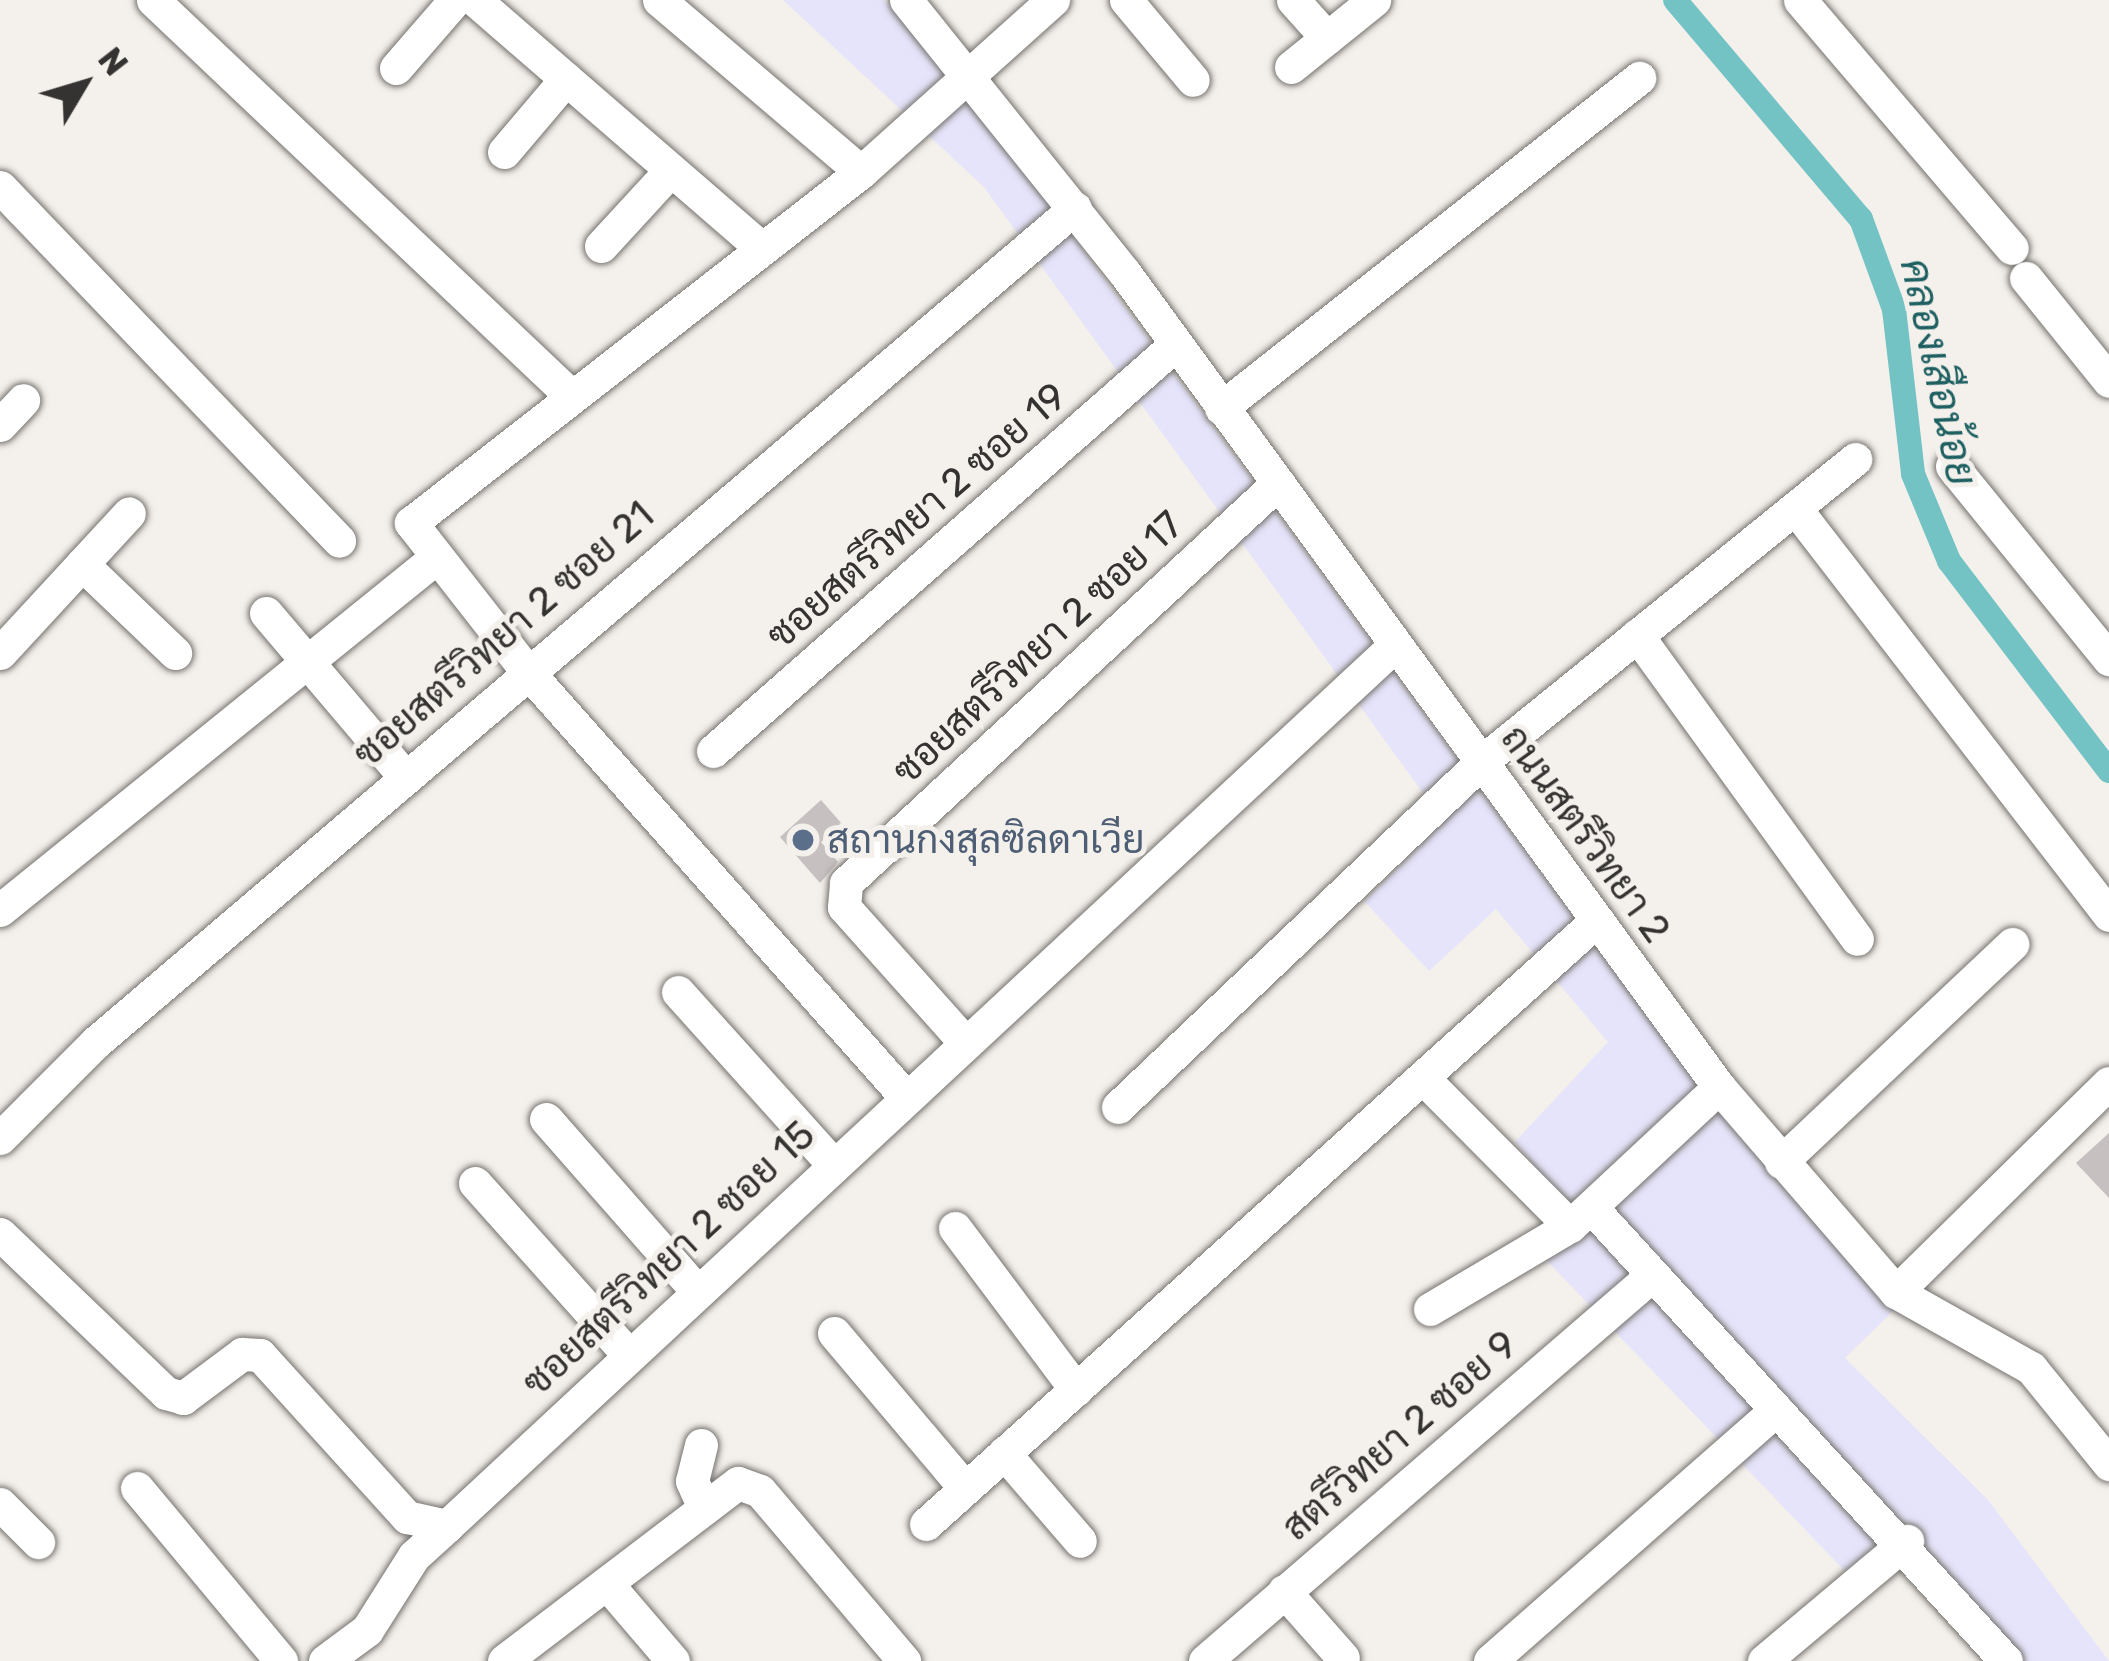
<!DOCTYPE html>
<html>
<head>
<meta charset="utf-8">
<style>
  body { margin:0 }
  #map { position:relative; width:2109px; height:1661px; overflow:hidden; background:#f4f0ec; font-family:Rubik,Sarabun,sans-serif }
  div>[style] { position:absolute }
  .commercial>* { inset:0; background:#e6e4fa }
  .canal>* { height:24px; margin:-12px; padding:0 12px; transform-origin:12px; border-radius:12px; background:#74c3c4 }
  .building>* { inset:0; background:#c6c0c0 }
  .roads { filter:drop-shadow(0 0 3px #76736f) drop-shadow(0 0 3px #76736f) }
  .minor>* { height:33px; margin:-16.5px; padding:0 16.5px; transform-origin:16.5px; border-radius:16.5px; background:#fff }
  .dots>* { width:33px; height:33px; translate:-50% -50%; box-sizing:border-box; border:6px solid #f4f0ec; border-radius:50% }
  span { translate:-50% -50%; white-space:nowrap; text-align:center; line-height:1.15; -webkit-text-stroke:10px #f4f0ec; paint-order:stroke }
  .street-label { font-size:39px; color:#343331 }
  .service-label { font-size:39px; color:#4e5e75 }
  .left { translate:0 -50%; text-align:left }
  .water-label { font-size:42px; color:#1e6061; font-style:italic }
  .north { position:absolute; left:24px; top:24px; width:120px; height:120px; -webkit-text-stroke:9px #f4f0ec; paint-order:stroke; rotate:52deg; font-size:33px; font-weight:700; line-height:48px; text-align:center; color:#343331 }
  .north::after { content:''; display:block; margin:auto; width:42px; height:54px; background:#343331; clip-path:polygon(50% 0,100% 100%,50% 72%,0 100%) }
</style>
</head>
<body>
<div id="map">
  <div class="commercial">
    <i style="clip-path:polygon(783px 0,884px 0,944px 61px,1614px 972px,1894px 1310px,1845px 1358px,1988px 1500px,2109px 1661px,1985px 1661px,1905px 1559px,1866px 1593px,1524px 1237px,1565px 1202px,1515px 1142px,1608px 1042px,1496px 909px,1429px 971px,1364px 901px,1444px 822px,984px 187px)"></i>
  </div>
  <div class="canal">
    <i style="left:1675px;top:0;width:287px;rotate:49.7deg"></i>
    <i style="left:1861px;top:219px;width:96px;rotate:69.9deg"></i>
    <i style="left:1894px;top:309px;width:166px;rotate:83.4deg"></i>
    <i style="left:1913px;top:474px;width:94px;rotate:67.5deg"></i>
    <i style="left:1949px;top:561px;width:264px;rotate:52.7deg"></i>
  </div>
  <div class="building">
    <i style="clip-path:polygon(821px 800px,842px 824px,821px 842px,838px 862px,820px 883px,780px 837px)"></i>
    <i style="clip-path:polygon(2109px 1133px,2109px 1198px,2076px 1163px)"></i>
  </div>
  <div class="roads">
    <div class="minor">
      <i style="left:153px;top:0;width:572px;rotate:43.44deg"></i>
      <i style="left:475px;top:0;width:380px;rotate:40.9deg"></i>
      <i style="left:659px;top:0;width:265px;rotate:40.4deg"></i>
      <i style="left:906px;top:0;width:349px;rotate:51.3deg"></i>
      <i style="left:1124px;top:272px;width:1009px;rotate:53.87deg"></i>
      <i style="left:1719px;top:1087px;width:271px;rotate:49.2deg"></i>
      <i style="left:1896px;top:1292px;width:155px;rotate:29.4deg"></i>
      <i style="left:2031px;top:1368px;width:124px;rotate:50.9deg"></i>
      <i style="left:1126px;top:0;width:104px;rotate:50.1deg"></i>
      <i style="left:1293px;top:0;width:51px;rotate:48.2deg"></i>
      <i style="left:1800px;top:0;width:326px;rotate:49.5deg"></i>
      <i style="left:1291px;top:67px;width:107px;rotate:-38.9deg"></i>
      <i style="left:396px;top:68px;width:90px;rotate:-49.1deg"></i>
      <i style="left:504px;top:152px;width:96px;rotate:-49.7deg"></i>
      <i style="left:0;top:187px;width:490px;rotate:46.2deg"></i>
      <i style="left:601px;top:246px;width:103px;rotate:-47.4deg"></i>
      <i style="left:2026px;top:278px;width:132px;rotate:51.1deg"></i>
      <i style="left:1221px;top:408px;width:533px;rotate:-38.29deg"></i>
      <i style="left:0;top:425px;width:34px;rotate:-47deg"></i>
      <i style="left:1952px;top:466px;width:249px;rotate:50.9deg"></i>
      <i style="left:1795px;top:508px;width:514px;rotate:52.35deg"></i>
      <i style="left:82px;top:564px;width:129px;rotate:43.7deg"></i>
      <i style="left:266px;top:613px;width:215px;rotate:49.7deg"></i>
      <i style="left:1637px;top:635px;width:375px;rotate:54.1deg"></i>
      <i style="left:0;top:653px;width:190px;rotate:-47.3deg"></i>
      <i style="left:713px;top:751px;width:616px;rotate:-41.32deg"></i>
      <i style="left:0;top:910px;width:557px;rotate:-38.95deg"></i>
      <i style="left:678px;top:992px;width:229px;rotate:48deg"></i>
      <i style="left:962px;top:1039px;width:177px;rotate:-131.8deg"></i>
      <i style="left:844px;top:907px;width:24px;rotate:-85deg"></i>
      <i style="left:846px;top:883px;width:589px;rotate:-42.8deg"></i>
      <i style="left:1426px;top:1081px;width:204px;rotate:45.2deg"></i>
      <i style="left:904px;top:1095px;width:569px;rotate:-131.65deg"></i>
      <i style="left:526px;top:670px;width:187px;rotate:-128deg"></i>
      <i style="left:411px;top:523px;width:571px;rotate:-37.95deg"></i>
      <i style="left:861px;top:172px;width:258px;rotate:-41.9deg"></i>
      <i style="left:1118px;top:1107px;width:499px;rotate:-43.5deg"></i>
      <i style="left:1480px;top:763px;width:483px;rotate:-39deg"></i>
      <i style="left:546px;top:1119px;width:229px;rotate:48.7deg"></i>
      <i style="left:0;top:1138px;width:136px;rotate:-45deg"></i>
      <i style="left:96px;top:1042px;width:1286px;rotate:-40.43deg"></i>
      <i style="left:1781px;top:1162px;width:318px;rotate:-43.3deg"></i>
      <i style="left:475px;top:1183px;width:231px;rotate:48.2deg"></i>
      <i style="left:1591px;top:1207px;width:615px;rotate:47.57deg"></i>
      <i style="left:955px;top:1228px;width:202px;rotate:53.2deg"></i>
      <i style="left:0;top:1234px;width:230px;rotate:43.8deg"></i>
      <i style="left:166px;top:1393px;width:18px;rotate:16deg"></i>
      <i style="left:183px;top:1398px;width:74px;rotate:-36.7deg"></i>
      <i style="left:242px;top:1354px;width:18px;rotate:3deg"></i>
      <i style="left:260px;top:1355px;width:219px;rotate:47.8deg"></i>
      <i style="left:407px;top:1517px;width:41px;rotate:12.7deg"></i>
      <i style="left:447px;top:1526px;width:1293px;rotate:-42.9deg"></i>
      <i style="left:1896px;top:1292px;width:298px;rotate:-44.5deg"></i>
      <i style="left:1430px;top:1309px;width:163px;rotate:-30.7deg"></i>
      <i style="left:1570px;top:1226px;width:204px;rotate:-43deg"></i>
      <i style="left:834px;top:1333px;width:203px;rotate:49.8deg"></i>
      <i style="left:701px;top:1445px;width:37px;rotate:104deg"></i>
      <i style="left:692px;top:1481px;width:30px;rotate:66deg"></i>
      <i style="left:1004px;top:1453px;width:116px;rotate:49.2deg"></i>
      <i style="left:137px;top:1488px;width:225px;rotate:50.2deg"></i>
      <i style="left:0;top:1504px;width:54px;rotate:45deg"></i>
      <i style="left:926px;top:1524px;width:903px;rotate:-41.99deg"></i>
      <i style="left:608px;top:1585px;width:100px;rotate:49.5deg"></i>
      <i style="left:1284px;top:1591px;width:89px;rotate:48.6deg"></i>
      <i style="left:325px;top:1661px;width:52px;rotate:-36.4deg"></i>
      <i style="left:367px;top:1630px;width:88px;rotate:-57.6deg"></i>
      <i style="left:414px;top:1556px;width:45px;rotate:-42.3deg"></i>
      <i style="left:504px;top:1661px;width:294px;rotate:-37.3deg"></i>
      <i style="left:738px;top:1483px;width:23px;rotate:20deg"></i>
      <i style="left:760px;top:1491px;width:223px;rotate:49.7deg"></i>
      <i style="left:1205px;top:1661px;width:589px;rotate:-40.8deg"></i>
      <i style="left:1490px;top:1661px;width:381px;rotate:-41.3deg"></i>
      <i style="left:1764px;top:1661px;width:187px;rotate:-40deg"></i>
    </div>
  </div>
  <div class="dots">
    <i style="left:803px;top:840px;background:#5c6f8a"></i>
  </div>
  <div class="street-label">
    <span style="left:917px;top:516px;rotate:-41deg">ซอยสตรีวิทยา 2 ซอย 19</span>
    <span style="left:504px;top:635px;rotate:-41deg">ซอยสตรีวิทยา 2 ซอย 21</span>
    <span style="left:1038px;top:648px;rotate:-43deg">ซอยสตรีวิทยา 2 ซอย 17</span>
    <span style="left:1585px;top:834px;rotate:54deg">ถนนสตรีวิทยา 2</span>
    <span style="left:669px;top:1259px;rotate:-43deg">ซอยสตรีวิทยา 2 ซอย 15</span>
    <span style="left:1400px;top:1436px;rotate:-41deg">สตรีวิทยา 2 ซอย 9</span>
  </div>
  <div class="service-label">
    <span class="left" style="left:827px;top:840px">สถานกงสุลซิลดาเวีย</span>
  </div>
  <div class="water-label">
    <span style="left:1938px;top:372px;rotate:78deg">คลองเสือน้อย</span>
  </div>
  <div class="north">N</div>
</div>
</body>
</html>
